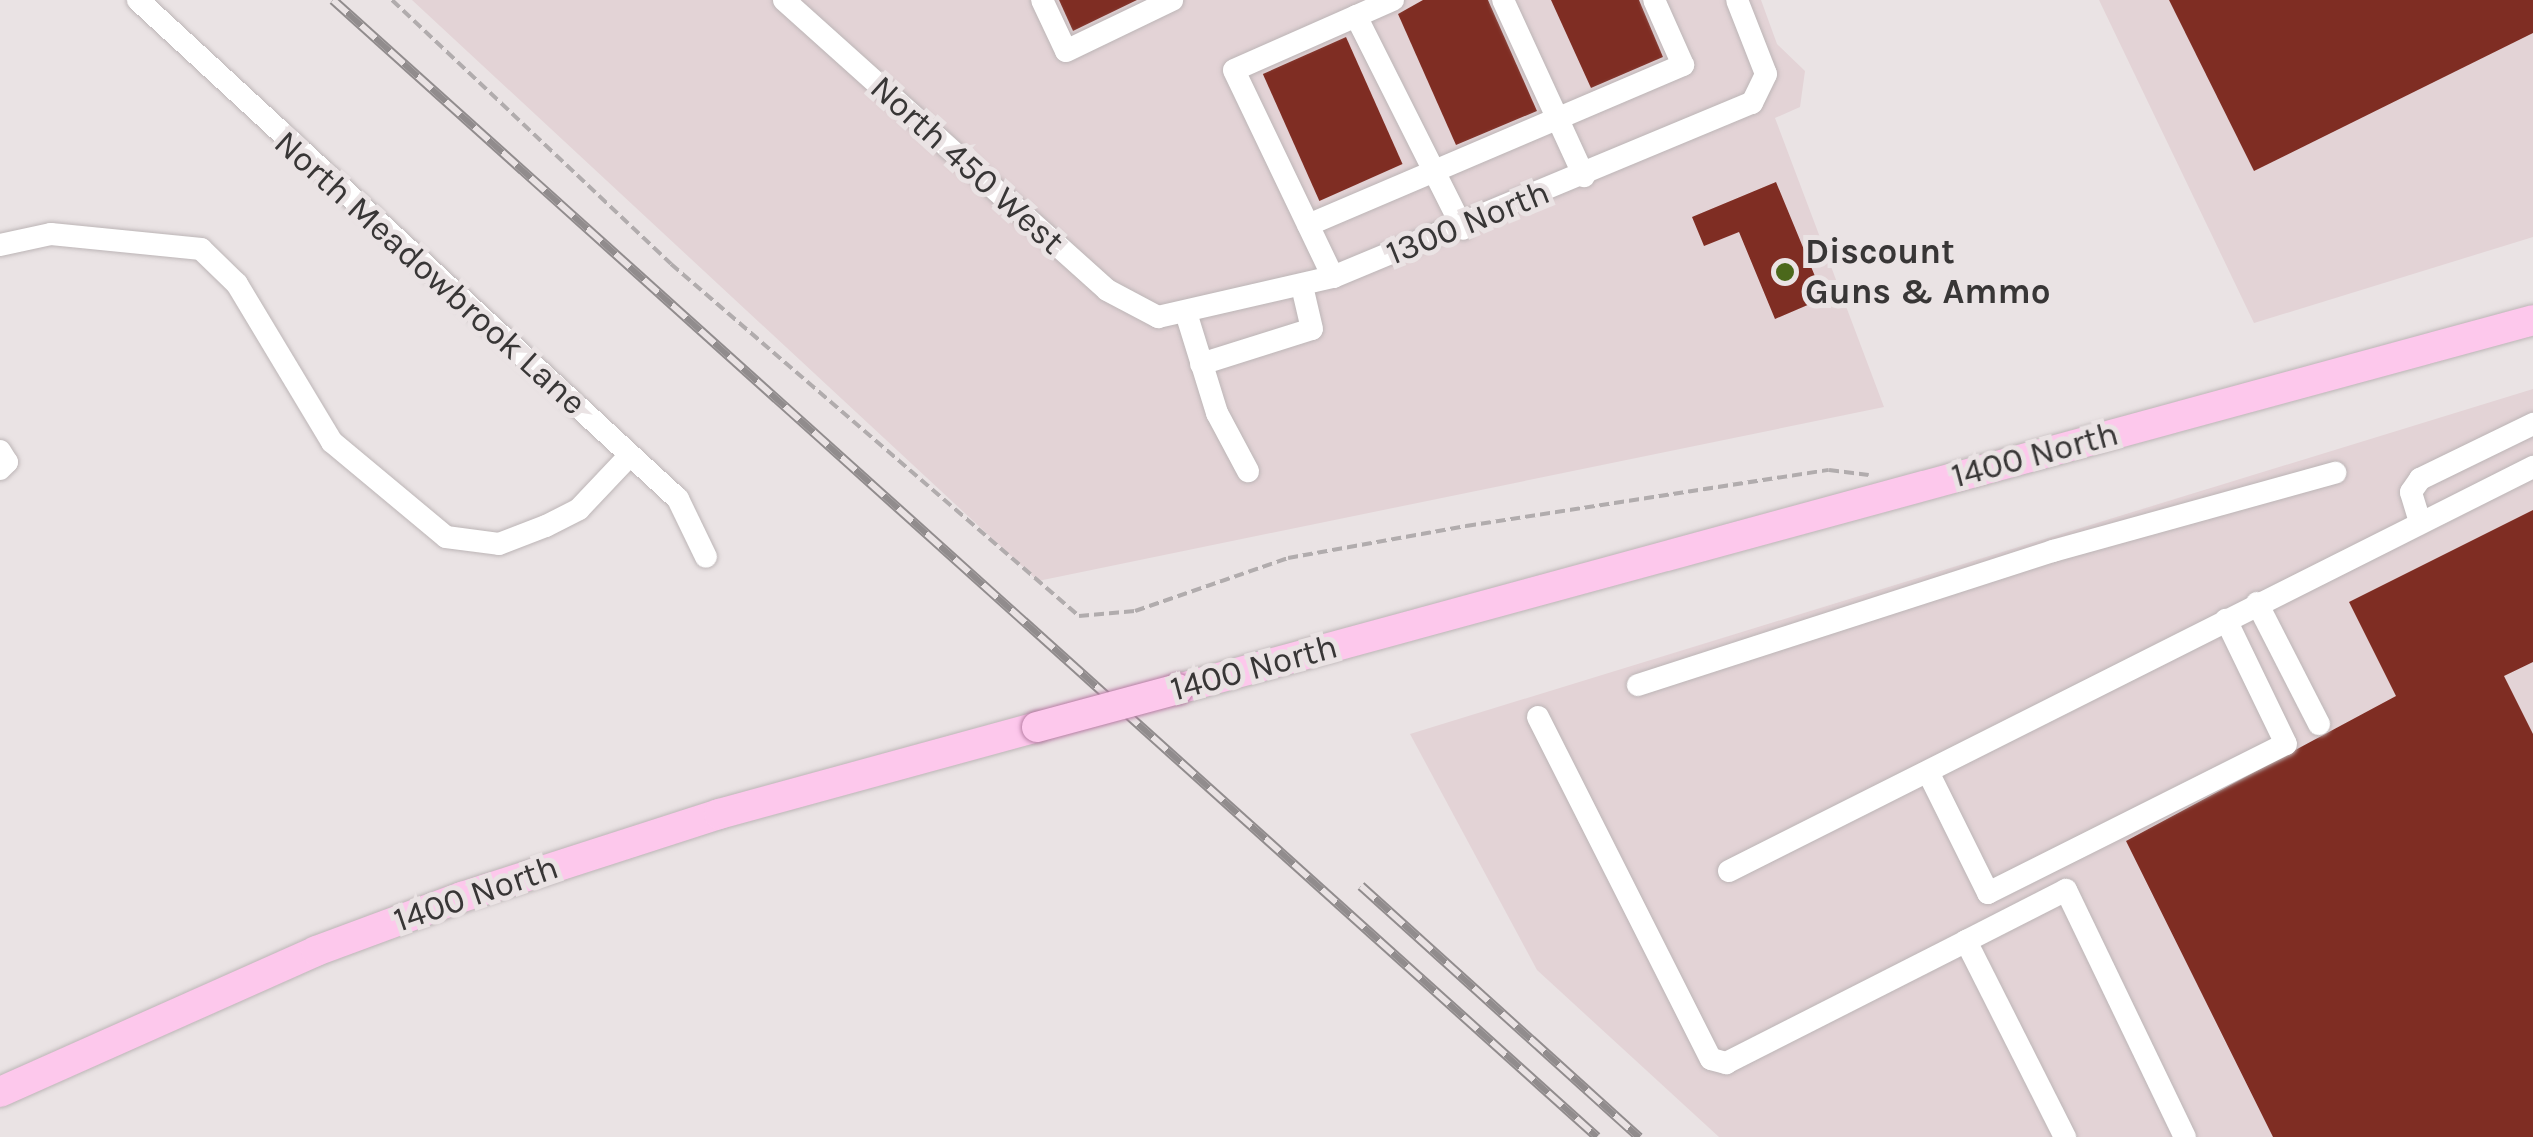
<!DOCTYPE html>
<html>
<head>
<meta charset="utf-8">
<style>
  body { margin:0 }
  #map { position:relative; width:2533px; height:1137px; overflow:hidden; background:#eae3e4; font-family:Karla,sans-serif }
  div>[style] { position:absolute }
  .built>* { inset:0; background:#e3d3d6 }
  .building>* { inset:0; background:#7f2d23; transform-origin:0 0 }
  .path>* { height:4px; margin-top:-2px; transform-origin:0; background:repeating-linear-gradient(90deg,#b1acad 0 10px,transparent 0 15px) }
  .roads { filter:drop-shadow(0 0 2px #bcb5b6) drop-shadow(0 0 2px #bcb5b6) }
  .minor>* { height:22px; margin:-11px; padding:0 11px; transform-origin:11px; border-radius:11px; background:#fff }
  .major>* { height:30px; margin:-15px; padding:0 15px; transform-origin:15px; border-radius:15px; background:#fdc8ec }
  .rail>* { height:10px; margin-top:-5px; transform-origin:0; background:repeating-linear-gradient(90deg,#eae3e4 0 19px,#918c8d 0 38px); box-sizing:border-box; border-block:2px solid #918c8d }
  .bridges { filter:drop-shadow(0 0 2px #b77ea4) drop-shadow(0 0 2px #b77ea4) }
  .major-bridge>* { height:30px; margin:-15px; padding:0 15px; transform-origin:15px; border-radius:15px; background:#fdc8ec }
  .dots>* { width:28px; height:28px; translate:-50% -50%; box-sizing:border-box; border:5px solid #eae3e4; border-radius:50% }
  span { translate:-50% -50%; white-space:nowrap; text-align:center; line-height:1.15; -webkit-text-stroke:10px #eae3e4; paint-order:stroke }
  .street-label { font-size:35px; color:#383636 }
  .poi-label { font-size:35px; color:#383636; font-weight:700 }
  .left { translate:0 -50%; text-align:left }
</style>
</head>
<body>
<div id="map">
  <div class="built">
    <i style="clip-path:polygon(412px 0,1761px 0,1777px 44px,1805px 71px,1800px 107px,1775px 118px,1884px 407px,1038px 581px)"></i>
    <i style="clip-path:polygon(2099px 0,2533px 0,2533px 237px,2254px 323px)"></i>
    <i style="clip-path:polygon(2533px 389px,2533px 1137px,1719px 1137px,1537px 970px,1410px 734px)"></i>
  </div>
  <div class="building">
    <i style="clip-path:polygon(1059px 0,1137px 0,1073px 31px)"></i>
    <i style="clip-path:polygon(1423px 0,1488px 0,1537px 111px,1456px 145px,1398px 14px)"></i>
    <i style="clip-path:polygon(1551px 0,1639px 0,1663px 57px,1591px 88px)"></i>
    <i style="clip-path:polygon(2169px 0,2533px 0,2533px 33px,2254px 171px)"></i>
    <i style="left:1346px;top:37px;width:139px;height:91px;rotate:66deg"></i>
    <i style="clip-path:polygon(1776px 182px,1824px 298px,1775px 319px,1739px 232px,1704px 246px,1692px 217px)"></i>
    <i style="clip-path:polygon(2533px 510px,2533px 662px,2504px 676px,2533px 734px,2533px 1137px,2273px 1137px,2126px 841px,2396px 696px,2349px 602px)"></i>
  </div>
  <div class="path">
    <i style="left:392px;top:0;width:384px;rotate:43.4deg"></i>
    <i style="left:671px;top:264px;width:539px;rotate:40.79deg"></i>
    <i style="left:1079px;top:616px;width:56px;rotate:-5.1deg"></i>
    <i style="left:1135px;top:611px;width:162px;rotate:-19.1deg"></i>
    <i style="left:1288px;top:558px;width:181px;rotate:-10.2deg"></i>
    <i style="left:1466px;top:526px;width:367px;rotate:-8.8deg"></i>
    <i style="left:1829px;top:470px;width:40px;rotate:7.1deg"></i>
  </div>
  <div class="roads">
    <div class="minor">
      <i style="left:138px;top:0;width:735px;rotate:42.74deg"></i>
      <i style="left:678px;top:499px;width:64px;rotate:64.2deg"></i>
      <i style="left:784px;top:0;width:434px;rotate:41.9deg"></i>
      <i style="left:1107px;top:290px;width:58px;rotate:27.9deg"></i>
      <i style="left:1158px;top:317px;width:180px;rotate:-12.9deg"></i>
      <i style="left:1333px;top:277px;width:454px;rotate:-22.6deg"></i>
      <i style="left:1752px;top:103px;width:32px;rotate:-64deg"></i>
      <i style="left:1766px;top:74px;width:79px;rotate:-111.4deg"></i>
      <i style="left:1042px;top:0;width:56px;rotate:64.8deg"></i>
      <i style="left:1066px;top:51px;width:118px;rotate:-25.7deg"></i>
      <i style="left:1503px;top:0;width:194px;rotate:65.3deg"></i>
      <i style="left:1356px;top:16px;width:238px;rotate:63.3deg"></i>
      <i style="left:1308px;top:225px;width:408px;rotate:-23.1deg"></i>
      <i style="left:1683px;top:65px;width:71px;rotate:-114deg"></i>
      <i style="left:0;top:245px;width:52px;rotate:-12.2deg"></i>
      <i style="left:51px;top:234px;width:151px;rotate:5.7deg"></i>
      <i style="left:201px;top:249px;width:50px;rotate:44.2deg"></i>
      <i style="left:237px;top:284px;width:184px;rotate:59deg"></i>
      <i style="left:332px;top:442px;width:148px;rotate:39.8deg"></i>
      <i style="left:446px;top:537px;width:53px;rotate:7.5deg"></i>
      <i style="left:499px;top:544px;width:50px;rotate:-21deg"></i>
      <i style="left:546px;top:526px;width:37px;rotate:-27deg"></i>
      <i style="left:579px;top:509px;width:74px;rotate:-46.6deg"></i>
      <i style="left:1333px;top:277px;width:229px;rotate:-115.6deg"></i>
      <i style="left:1234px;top:70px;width:174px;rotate:-23.8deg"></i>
      <i style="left:1187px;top:316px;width:102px;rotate:72.8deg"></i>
      <i style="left:1217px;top:413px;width:66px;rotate:61.9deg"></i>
      <i style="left:1201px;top:364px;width:116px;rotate:-17.5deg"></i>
      <i style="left:1312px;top:329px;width:44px;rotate:-103.1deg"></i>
      <i style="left:0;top:451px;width:13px;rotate:58deg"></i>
      <i style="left:7px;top:462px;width:10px;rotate:135deg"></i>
      <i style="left:2420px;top:522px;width:31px;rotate:-107deg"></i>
      <i style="left:2411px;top:492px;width:16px;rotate:-55deg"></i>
      <i style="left:2420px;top:479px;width:126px;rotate:-26deg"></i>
      <i style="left:2257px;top:603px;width:136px;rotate:62.9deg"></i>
      <i style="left:1638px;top:685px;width:436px;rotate:-17.9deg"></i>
      <i style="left:2053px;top:551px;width:293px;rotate:-15.5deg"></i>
      <i style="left:1538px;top:717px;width:383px;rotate:63.2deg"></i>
      <i style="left:1711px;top:1059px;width:16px;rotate:15deg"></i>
      <i style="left:1726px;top:1063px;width:269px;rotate:-26.9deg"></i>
      <i style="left:1966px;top:941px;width:220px;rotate:63.2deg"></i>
      <i style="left:1928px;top:772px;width:135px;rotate:63.6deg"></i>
      <i style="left:1988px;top:893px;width:333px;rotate:-26.6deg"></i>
      <i style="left:2286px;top:744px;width:138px;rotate:-115.8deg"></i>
      <i style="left:1729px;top:871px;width:900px;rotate:-26.68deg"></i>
      <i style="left:1966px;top:941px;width:112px;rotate:-27deg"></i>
      <i style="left:2066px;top:890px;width:274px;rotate:64.3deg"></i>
    </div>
    <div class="major">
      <i style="left:1178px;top:689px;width:1404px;rotate:-15.23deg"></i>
      <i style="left:0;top:1092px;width:346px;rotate:-24deg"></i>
      <i style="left:316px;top:951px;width:156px;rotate:-20.3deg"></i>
      <i style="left:462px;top:897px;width:270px;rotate:-17.9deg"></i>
      <i style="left:719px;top:814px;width:330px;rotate:-15.3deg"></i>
    </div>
  </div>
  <div class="rail">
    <i style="left:333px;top:0;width:1700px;rotate:41.97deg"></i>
    <i style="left:1361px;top:886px;width:375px;rotate:42.1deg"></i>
  </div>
  <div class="bridges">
    <div class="major-bridge">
      <i style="left:1037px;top:727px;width:146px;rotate:-15.1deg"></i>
    </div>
  </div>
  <div class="dots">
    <i style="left:1785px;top:272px;background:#4b681b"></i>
  </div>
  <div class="street-label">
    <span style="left:967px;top:165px;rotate:42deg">North 450 West</span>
    <span style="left:1468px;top:223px;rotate:-22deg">1300 North</span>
    <span style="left:430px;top:273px;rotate:42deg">North Meadowbrook Lane</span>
    <span style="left:2035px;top:455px;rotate:-15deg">1400 North</span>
    <span style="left:1254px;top:668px;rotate:-15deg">1400 North</span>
    <span style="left:476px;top:894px;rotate:-19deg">1400 North</span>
  </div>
  <div class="poi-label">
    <span class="left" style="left:1805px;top:272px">Discount<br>Guns &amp; Ammo</span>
  </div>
</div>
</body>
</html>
